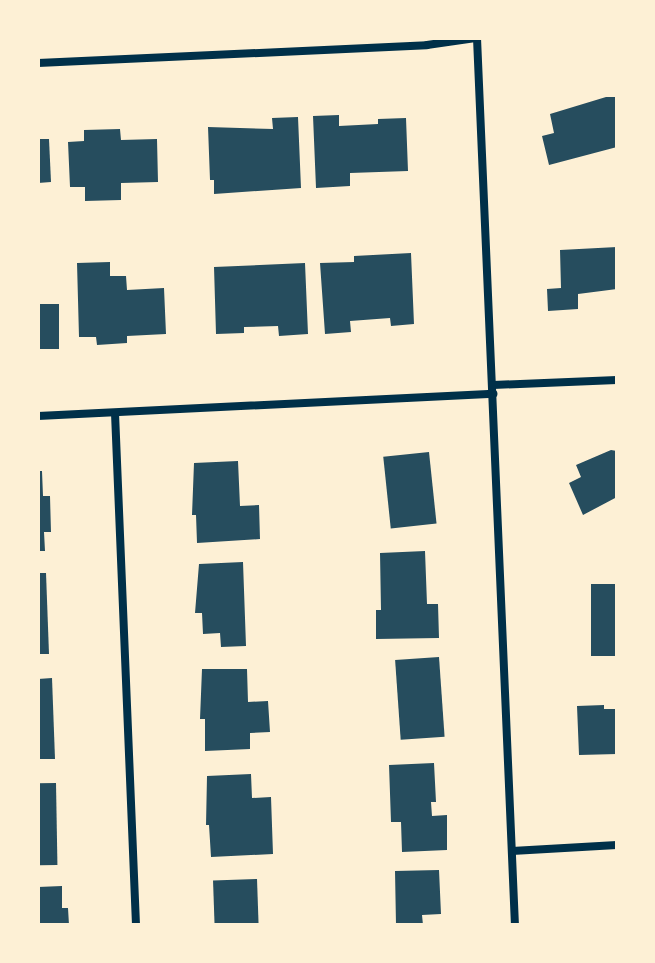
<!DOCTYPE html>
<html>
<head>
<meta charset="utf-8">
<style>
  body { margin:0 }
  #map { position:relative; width:655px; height:963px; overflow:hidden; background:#fdf0d5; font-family:"Archivo Narrow",sans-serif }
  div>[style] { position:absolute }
  .building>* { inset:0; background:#264d5e; transform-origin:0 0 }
  .minor>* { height:8px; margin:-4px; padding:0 4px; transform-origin:4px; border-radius:4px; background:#003049 }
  span { translate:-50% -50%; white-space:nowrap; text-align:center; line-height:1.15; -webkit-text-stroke:7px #fdf0d5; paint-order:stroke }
  .frame { position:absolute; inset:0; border:40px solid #fdf0d5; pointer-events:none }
</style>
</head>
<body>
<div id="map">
  <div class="building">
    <i style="clip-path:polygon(606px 97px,617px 97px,617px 147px,549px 165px,542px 136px,554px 133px,550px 114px)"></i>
    <i style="clip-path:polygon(339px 115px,339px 126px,378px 124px,378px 119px,406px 118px,408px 171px,350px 173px,350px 186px,316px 188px,313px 116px)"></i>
    <i style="clip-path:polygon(298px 117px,301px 188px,214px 194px,214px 180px,210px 180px,208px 127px,273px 129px,272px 118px)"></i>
    <i style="clip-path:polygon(120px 129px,121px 140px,157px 139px,158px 182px,121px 183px,121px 200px,85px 201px,85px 187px,70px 187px,68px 142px,84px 141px,84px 130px)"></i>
    <i style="clip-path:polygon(38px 139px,49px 139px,51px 182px,38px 183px)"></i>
    <i style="clip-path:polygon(617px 247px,617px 289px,578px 294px,578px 309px,548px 311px,547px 289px,561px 288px,560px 250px)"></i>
    <i style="clip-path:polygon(411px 253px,414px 324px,391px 326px,390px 318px,350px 321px,351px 332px,325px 334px,320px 263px,354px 262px,354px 256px)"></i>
    <i style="clip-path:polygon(110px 262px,110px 276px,126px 276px,127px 290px,164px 288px,166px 334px,127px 336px,127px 343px,97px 345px,96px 337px,79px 337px,77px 263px)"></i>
    <i style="clip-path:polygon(305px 263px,308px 334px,279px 336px,278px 326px,244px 327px,244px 333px,216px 334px,214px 267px)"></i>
    <i style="left:38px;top:304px;width:21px;height:45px"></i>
    <i style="clip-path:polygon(611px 450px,617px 451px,617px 497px,583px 515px,569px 483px,581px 477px,576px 465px)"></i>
    <i style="left:429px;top:452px;width:72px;height:46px;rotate:84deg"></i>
    <i style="clip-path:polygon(238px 461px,240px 506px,259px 505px,260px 539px,197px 543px,196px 515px,192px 515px,194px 463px)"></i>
    <i style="clip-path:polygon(38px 471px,42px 471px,43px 496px,50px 496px,51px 532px,44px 532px,45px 551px,38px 551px)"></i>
    <i style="clip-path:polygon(425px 551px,427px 604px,438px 604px,439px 638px,376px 639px,376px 610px,381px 610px,380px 553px)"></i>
    <i style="clip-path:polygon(243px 562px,246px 646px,221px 647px,220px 633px,203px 634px,202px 613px,195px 613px,199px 564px)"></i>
    <i style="clip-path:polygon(38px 573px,46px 573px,49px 654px,38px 654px)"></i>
    <i style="left:617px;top:584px;width:72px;height:26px;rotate:90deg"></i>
    <i style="left:439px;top:657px;width:80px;height:44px;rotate:86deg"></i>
    <i style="clip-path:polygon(202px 669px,247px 669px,248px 702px,268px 701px,270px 732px,250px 733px,250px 749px,205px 751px,205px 719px,200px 719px)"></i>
    <i style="clip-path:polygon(52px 678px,55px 759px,38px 759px,38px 679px)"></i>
    <i style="clip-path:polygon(604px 705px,604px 709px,617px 709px,617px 754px,579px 755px,577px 706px)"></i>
    <i style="clip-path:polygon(434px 763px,436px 802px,431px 802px,432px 816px,447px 815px,447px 850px,402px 852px,401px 822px,391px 822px,389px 765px)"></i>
    <i style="clip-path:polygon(251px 774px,252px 798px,271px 797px,273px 854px,211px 857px,209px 825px,206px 825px,207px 776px)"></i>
    <i style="left:56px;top:783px;width:82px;height:18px;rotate:89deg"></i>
    <i style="clip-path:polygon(439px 870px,441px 914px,422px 915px,423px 925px,396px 925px,395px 871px)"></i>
    <i style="left:257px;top:879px;width:46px;height:44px;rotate:88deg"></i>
    <i style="clip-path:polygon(62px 886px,62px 908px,68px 908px,69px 925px,38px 925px,38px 887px)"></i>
  </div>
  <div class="minor">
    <i style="left:477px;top:38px;width:888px;rotate:87.55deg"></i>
    <i style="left:38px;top:63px;width:389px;rotate:-2.6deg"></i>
    <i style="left:427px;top:45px;width:49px;rotate:-8.3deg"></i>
    <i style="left:493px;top:385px;width:124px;rotate:-2.3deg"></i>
    <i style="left:115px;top:413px;width:512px;rotate:87.65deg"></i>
    <i style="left:38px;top:416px;width:456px;rotate:-2.8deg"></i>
    <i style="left:512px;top:851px;width:105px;rotate:-3.3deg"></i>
  </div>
  <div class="frame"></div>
</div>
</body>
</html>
